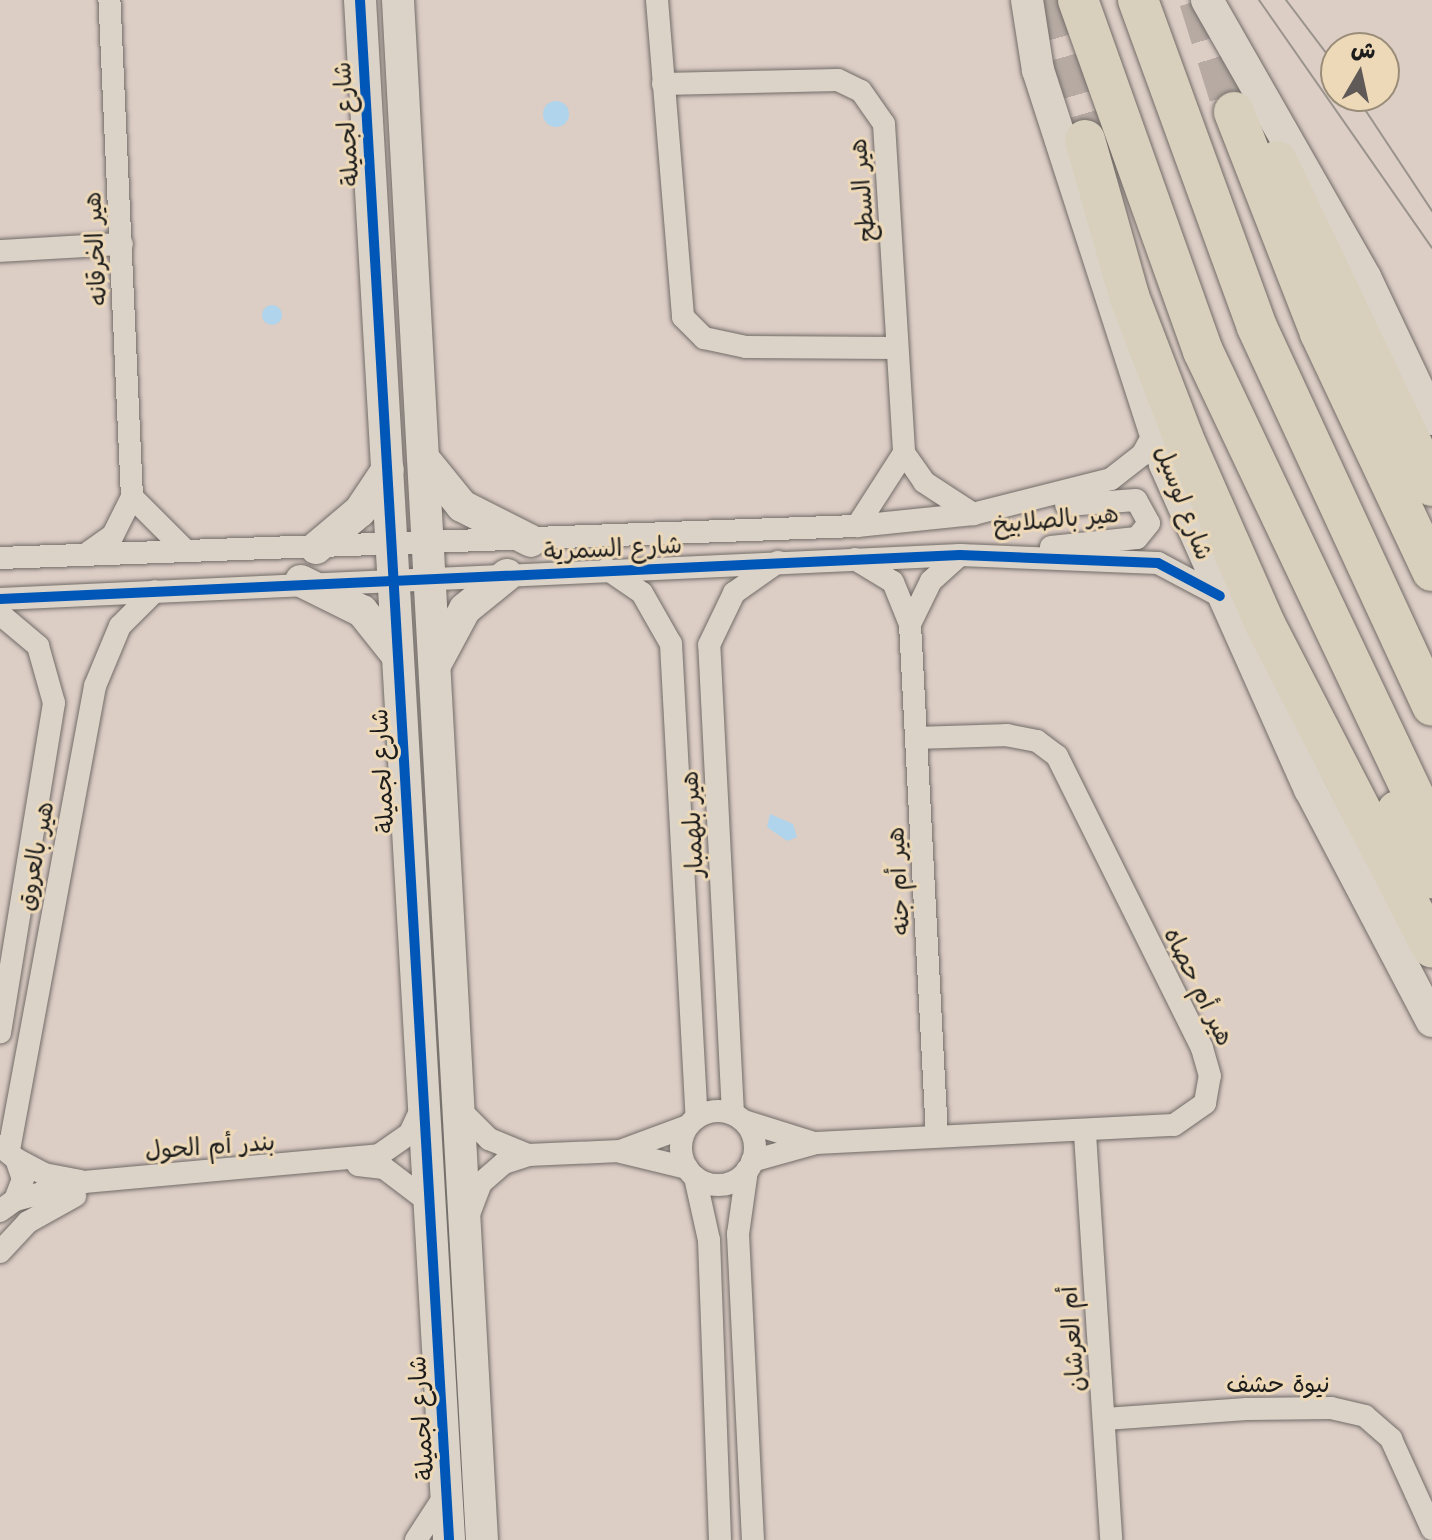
<!DOCTYPE html>
<html>
<head>
<meta charset="utf-8">
<style>
  body { margin:0 }
  #map { position:relative; width:1432px; height:1540px; overflow:hidden; background:#dccdc5; font-family:"Comic Neue","Playpen Sans Arabic",sans-serif }
  div>[style] { position:absolute }
  .water>* { inset:0; background:#afd4ec }
  .round { border-radius:50% }
  .highway-tunnel>* { height:40px; margin-top:-20px; transform-origin:0; background:repeating-linear-gradient(90deg,#b6aaa3 0 40px,transparent 0 60px) }
  .roads { filter:drop-shadow(0 0 2px #726c68) drop-shadow(0 0 2px #726c68) }
  .street>* { height:22px; margin:-11px; padding:0 11px; transform-origin:11px; border-radius:11px; background:#dbd3c8 }
  .street>.ring { margin:-11px; padding:0; box-sizing:content-box; background:none; border:22px solid #dbd3c8; border-radius:50% }
  .secondary>* { height:32px; margin:-16px; padding:0 16px; transform-origin:16px; border-radius:16px; background:#dbd3c8 }
  .highway>* { height:40px; margin:-20px; padding:0 20px; transform-origin:20px; border-radius:20px; background:#d8d0bc }
  .tram>* { height:2px; margin:-1px; padding:0 1px; transform-origin:1px; border-radius:1px; background:#9b948d }
  .cycleway>* { height:10px; margin:-5px; padding:0 5px; transform-origin:5px; border-radius:5px; background:#0057b8 }
  span { translate:-50% -50%; white-space:nowrap; text-align:center; line-height:1.15; -webkit-text-stroke:6px #edd9b7; paint-order:stroke }
  .street-label { font-size:24px; color:#1c1c1c }
  .north { position:absolute; left:1320px; top:32px; width:80px; height:80px; box-sizing:border-box; background:#edd9b7; border:2px solid #998d79; border-radius:50%; rotate:9deg; font-size:22px; font-weight:700; line-height:32px; text-align:center; color:#1c1c1c }
  .north::after { content:''; display:block; margin:auto; width:28px; height:36px; background:#5f5a57; clip-path:polygon(50% 0,100% 100%,50% 72%,0 100%) }
</style>
</head>
<body>
<div id="map">
  <div class="water">
    <i class="round" style="left:543px;top:101px;width:26px;height:26px"></i>
    <i class="round" style="left:262px;top:305px;width:20px;height:20px"></i>
    <i style="clip-path:polygon(770px 814px,793px 824px,797px 837px,787px 841px,767px 827px)"></i>
  </div>
  <div class="highway-tunnel">
    <i style="left:1045px;top:0;width:146px;rotate:74.1deg"></i>
    <i style="left:1199px;top:0;width:117px;rotate:72.6deg"></i>
  </div>
  <div class="roads">
    <div class="street">
      <i style="left:657px;top:0;width:318px;rotate:85.3deg"></i>
      <i style="left:683px;top:317px;width:30px;rotate:45deg"></i>
      <i style="left:704px;top:338px;width:43px;rotate:12.1deg"></i>
      <i style="left:746px;top:347px;width:150px;rotate:0.4deg"></i>
      <i style="left:663px;top:84px;width:175px;rotate:-1.3deg"></i>
      <i style="left:838px;top:80px;width:25px;rotate:26deg"></i>
      <i style="left:861px;top:91px;width:40px;rotate:55.1deg"></i>
      <i style="left:884px;top:124px;width:330px;rotate:86.5deg"></i>
      <i style="left:904px;top:453px;width:87px;rotate:122.8deg"></i>
      <i style="left:0;top:251px;width:122px;rotate:-3.3deg"></i>
      <i style="left:904px;top:453px;width:35px;rotate:55deg"></i>
      <i style="left:924px;top:482px;width:59px;rotate:33.1deg"></i>
      <i style="left:132px;top:497px;width:75px;rotate:45deg"></i>
      <i style="left:1051px;top:547px;width:86px;rotate:-6deg"></i>
      <i style="left:1137px;top:538px;width:19px;rotate:-51deg"></i>
      <i style="left:1149px;top:523px;width:26px;rotate:-119deg"></i>
      <i style="left:1136px;top:500px;width:70px;rotate:175.9deg"></i>
      <i style="left:89px;top:552px;width:29px;rotate:-35deg"></i>
      <i style="left:113px;top:535px;width:42px;rotate:-63.4deg"></i>
      <i style="left:132px;top:497px;width:498px;rotate:-92.6deg"></i>
      <i style="left:0;top:558px;width:858px;rotate:-2.14deg"></i>
      <i style="left:857px;top:526px;width:117px;rotate:-5.9deg"></i>
      <i style="left:973px;top:514px;width:142px;rotate:-14.2deg"></i>
      <i style="left:1111px;top:479px;width:39px;rotate:-38deg"></i>
      <i style="left:1142px;top:455px;width:26px;rotate:-61deg"></i>
      <i style="left:855px;top:559px;width:44px;rotate:31.2deg"></i>
      <i style="left:893px;top:582px;width:45px;rotate:68deg"></i>
      <i style="left:910px;top:624px;width:513px;rotate:86.98deg"></i>
      <i style="left:607px;top:569px;width:42px;rotate:34.4deg"></i>
      <i style="left:642px;top:593px;width:59px;rotate:60.4deg"></i>
      <i style="left:671px;top:644px;width:474px;rotate:86.9deg"></i>
      <i style="left:0;top:599px;width:961px;rotate:-2.62deg"></i>
      <i style="left:960px;top:555px;width:198px;rotate:2.3deg"></i>
      <i style="left:1158px;top:563px;width:70px;rotate:28deg"></i>
      <i style="left:0;top:614px;width:50px;rotate:40.1deg"></i>
      <i style="left:38px;top:646px;width:59px;rotate:74.3deg"></i>
      <i style="left:54px;top:703px;width:334px;rotate:99.3deg"></i>
      <i style="left:910px;top:624px;width:48px;rotate:-64deg"></i>
      <i style="left:931px;top:581px;width:39px;rotate:-42deg"></i>
      <i style="left:461px;top:1111px;width:40px;rotate:45deg"></i>
      <i style="left:489px;top:1139px;width:42px;rotate:22.3deg"></i>
      <i class="ring" style="left:681px;top:1111px;width:52px;height:52px"></i>
      <i style="left:733px;top:1114px;width:470px;rotate:-92.9deg"></i>
      <i style="left:709px;top:645px;width:58px;rotate:-64.3deg"></i>
      <i style="left:734px;top:593px;width:54px;rotate:-35.2deg"></i>
      <i style="left:744px;top:1121px;width:70px;rotate:17.4deg"></i>
      <i style="left:1085px;top:1134px;width:407px;rotate:86.3deg"></i>
      <i style="left:0;top:1146px;width:21px;rotate:39deg"></i>
      <i style="left:16px;top:1159px;width:21px;rotate:71deg"></i>
      <i style="left:23px;top:1179px;width:22px;rotate:111deg"></i>
      <i style="left:15px;top:1200px;width:19px;rotate:144deg"></i>
      <i style="left:9px;top:1150px;width:472px;rotate:-79.5deg"></i>
      <i style="left:95px;top:686px;width:65px;rotate:-67.4deg"></i>
      <i style="left:120px;top:626px;width:49px;rotate:-45deg"></i>
      <i style="left:621px;top:1152px;width:68px;rotate:13.6deg"></i>
      <i style="left:16px;top:1159px;width:32px;rotate:28deg"></i>
      <i style="left:44px;top:1174px;width:36px;rotate:11deg"></i>
      <i style="left:752px;top:1161px;width:66px;rotate:-15.7deg"></i>
      <i style="left:816px;top:1143px;width:358px;rotate:-2.9deg"></i>
      <i style="left:1174px;top:1125px;width:38px;rotate:-35deg"></i>
      <i style="left:1205px;top:1103px;width:27px;rotate:-80deg"></i>
      <i style="left:1210px;top:1076px;width:29px;rotate:-106deg"></i>
      <i style="left:1202px;top:1048px;width:326px;rotate:-116.4deg"></i>
      <i style="left:1057px;top:756px;width:25px;rotate:-143deg"></i>
      <i style="left:1037px;top:741px;width:31px;rotate:-169deg"></i>
      <i style="left:1007px;top:735px;width:89px;rotate:178.1deg"></i>
      <i style="left:358px;top:1165px;width:26px;rotate:7deg"></i>
      <i style="left:384px;top:1168px;width:53px;rotate:37.3deg"></i>
      <i style="left:747px;top:1170px;width:65px;rotate:98deg"></i>
      <i style="left:738px;top:1234px;width:306px;rotate:87.2deg"></i>
      <i style="left:695px;top:1177px;width:65px;rotate:77.5deg"></i>
      <i style="left:709px;top:1240px;width:300px;rotate:87.9deg"></i>
      <i style="left:15px;top:1200px;width:71px;rotate:-14.6deg"></i>
      <i style="left:84px;top:1182px;width:296px;rotate:-5.2deg"></i>
      <i style="left:379px;top:1155px;width:38px;rotate:-35deg"></i>
      <i style="left:410px;top:1133px;width:26px;rotate:-65deg"></i>
      <i style="left:469px;top:1214px;width:33px;rotate:-69deg"></i>
      <i style="left:481px;top:1183px;width:30px;rotate:-41deg"></i>
      <i style="left:504px;top:1163px;width:25px;rotate:-18deg"></i>
      <i style="left:528px;top:1155px;width:92px;rotate:-2.5deg"></i>
      <i style="left:620px;top:1151px;width:72px;rotate:-20.2deg"></i>
      <i style="left:0;top:1252px;width:41px;rotate:-47deg"></i>
      <i style="left:28px;top:1222px;width:54px;rotate:-29deg"></i>
      <i style="left:1105px;top:1419px;width:142px;rotate:-4deg"></i>
      <i style="left:1247px;top:1409px;width:84px;rotate:-0.7deg"></i>
      <i style="left:1331px;top:1408px;width:35px;rotate:13deg"></i>
      <i style="left:1365px;top:1416px;width:35px;rotate:41deg"></i>
      <i style="left:1391px;top:1439px;width:99px;rotate:65.5deg"></i>
      <i style="left:416px;top:1540px;width:57px;rotate:-57.1deg"></i>
    </div>
    <div class="secondary">
      <i style="left:360px;top:0;width:1543px;rotate:86.69deg"></i>
      <i style="left:398px;top:0;width:1542px;rotate:86.88deg"></i>
      <i style="left:1027px;top:0;width:71px;rotate:81.1deg"></i>
      <i style="left:1038px;top:70px;width:414px;rotate:72.1deg"></i>
      <i style="left:1165px;top:464px;width:356px;rotate:66deg"></i>
      <i style="left:1310px;top:789px;width:262px;rotate:62.3deg"></i>
      <i style="left:1207px;top:0;width:319px;rotate:60.3deg"></i>
      <i style="left:1365px;top:277px;width:157px;rotate:64.7deg"></i>
      <i style="left:428px;top:464px;width:54px;rotate:51deg"></i>
      <i style="left:462px;top:506px;width:77px;rotate:26.9deg"></i>
      <i style="left:316px;top:548px;width:57px;rotate:-40.1deg"></i>
      <i style="left:360px;top:511px;width:50px;rotate:-56.3deg"></i>
      <i style="left:301px;top:581px;width:68px;rotate:26.2deg"></i>
      <i style="left:362px;top:611px;width:56px;rotate:51.5deg"></i>
      <i style="left:436px;top:663px;width:61px;rotate:-61.8deg"></i>
      <i style="left:465px;top:609px;width:54px;rotate:-39deg"></i>
    </div>
    <div class="highway">
      <i style="left:1078px;top:0;width:373px;rotate:70.4deg"></i>
      <i style="left:1203px;top:351px;width:535px;rotate:64.63deg"></i>
      <i style="left:1138px;top:0;width:348px;rotate:70deg"></i>
      <i style="left:1257px;top:327px;width:417px;rotate:65.2deg"></i>
      <i style="left:1234px;top:112px;width:237px;rotate:68.7deg"></i>
      <i style="left:1320px;top:333px;width:263px;rotate:64.8deg"></i>
      <i style="left:1085px;top:140px;width:162px;rotate:74.2deg"></i>
      <i style="left:1129px;top:296px;width:151px;rotate:69deg"></i>
      <i style="left:1183px;top:437px;width:204px;rotate:66.3deg"></i>
      <i style="left:1265px;top:624px;width:364px;rotate:62.7deg"></i>
      <i style="left:1277px;top:161px;width:360px;rotate:64.5deg"></i>
      <i style="left:1397px;top:811px;width:76px;rotate:62.4deg"></i>
    </div>
  </div>
  <div class="tram">
    <i style="left:1259px;top:0;width:302px;rotate:55.1deg"></i>
    <i style="left:1286px;top:0;width:83px;rotate:52.9deg"></i>
    <i style="left:1356px;top:96px;width:138px;rotate:56.5deg"></i>
  </div>
  <div class="cycleway">
    <i style="left:360px;top:0;width:1543px;rotate:86.69deg"></i>
    <i style="left:0;top:599px;width:961px;rotate:-2.62deg"></i>
    <i style="left:960px;top:555px;width:198px;rotate:2.3deg"></i>
    <i style="left:1158px;top:563px;width:70px;rotate:28deg"></i>
  </div>
  <div class="street-label">
    <span style="left:347px;top:124px;rotate:-94deg">شارع لجميلة</span>
    <span style="left:863px;top:190px;rotate:-95deg">هير السطح</span>
    <span style="left:96px;top:249px;rotate:-93deg">هير الخرقانه</span>
    <span style="left:1183px;top:503px;rotate:69deg">شارع لوسيل</span>
    <span style="left:1056px;top:520px;rotate:-5deg">هير بالصلابيخ</span>
    <span style="left:613px;top:549px;rotate:-3deg">شارع السمرية</span>
    <span style="left:383px;top:771px;rotate:-93deg">شارع لجميلة</span>
    <span style="left:693px;top:824px;rotate:-93deg">هير بلهمبار</span>
    <span style="left:36px;top:856px;rotate:-79deg">هير بالعروق</span>
    <span style="left:899px;top:881px;rotate:-93deg">هير أم جنه</span>
    <span style="left:1198px;top:987px;rotate:64deg">هير أم حصاه</span>
    <span style="left:210px;top:1147px;rotate:-4deg">بندر أم الحول</span>
    <span style="left:1073px;top:1339px;rotate:-94deg">أم العرشان</span>
    <span style="left:1278px;top:1385px">نيوة حشف</span>
    <span style="left:422px;top:1418px;rotate:-94deg">شارع لجميلة</span>
  </div>
  <div class="north">ش</div>
</div>
</body>
</html>
